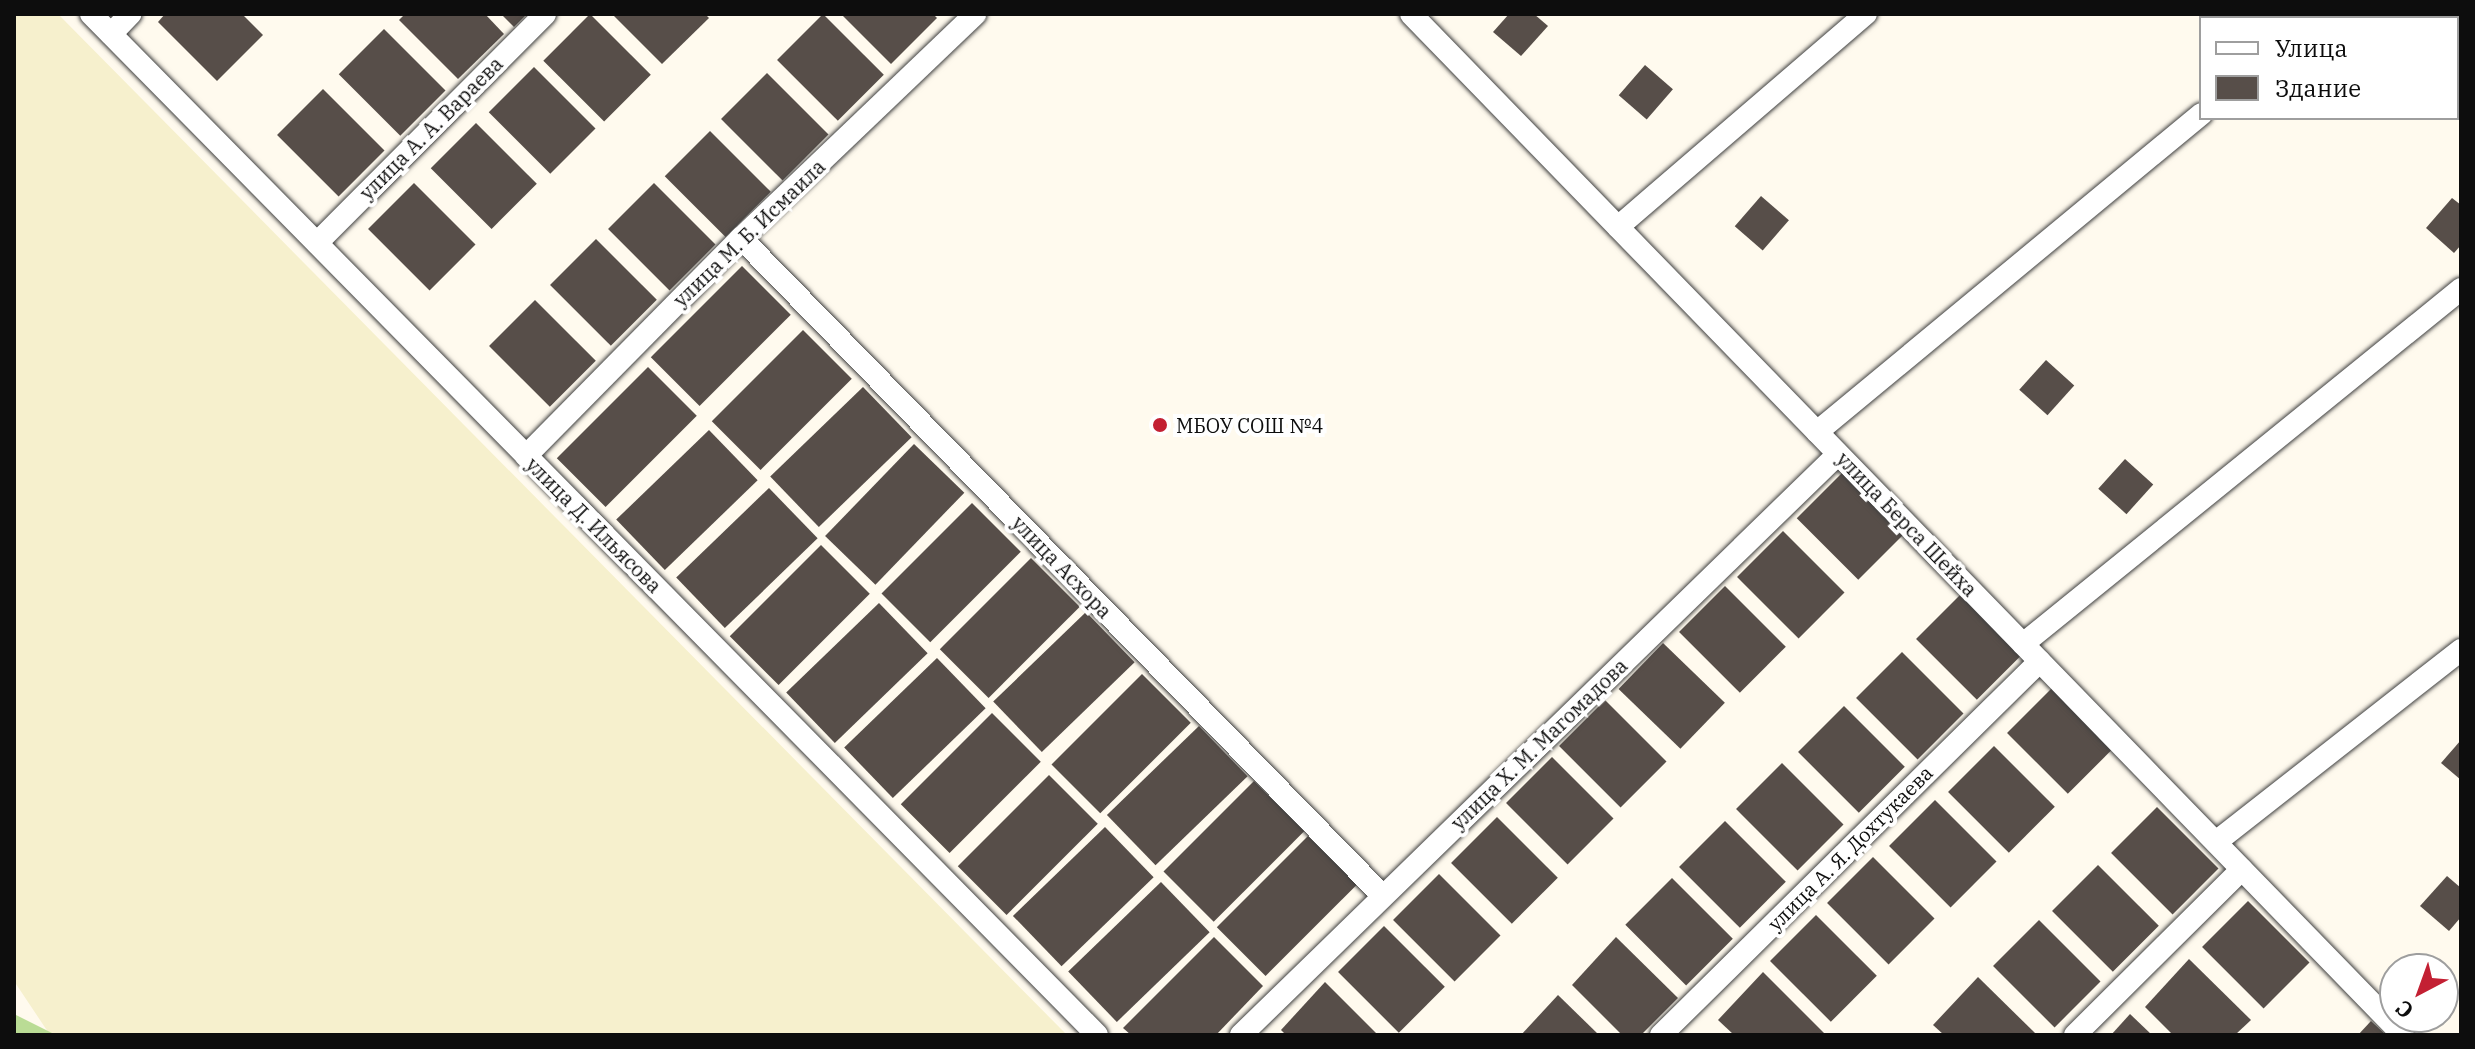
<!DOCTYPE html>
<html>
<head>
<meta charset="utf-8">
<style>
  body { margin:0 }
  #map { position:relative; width:2475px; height:1049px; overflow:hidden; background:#fffaee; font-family:"IBM Plex Serif",serif }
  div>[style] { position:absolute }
  .farmland>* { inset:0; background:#f6f0cd }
  .forest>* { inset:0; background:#badc95 }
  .building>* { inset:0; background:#574e49; transform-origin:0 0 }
  .roads { filter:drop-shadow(0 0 2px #404040) drop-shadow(0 0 2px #404040) }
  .street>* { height:22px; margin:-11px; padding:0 11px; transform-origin:11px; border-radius:11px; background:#fff }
  .dots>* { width:22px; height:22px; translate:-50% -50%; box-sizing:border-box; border:4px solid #fff; border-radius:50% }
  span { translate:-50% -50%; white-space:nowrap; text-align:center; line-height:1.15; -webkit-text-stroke:8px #fff; paint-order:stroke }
  .street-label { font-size:20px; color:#0d0d0d }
  .poi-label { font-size:20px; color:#0d0d0d }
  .left { translate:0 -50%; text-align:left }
  .frame { position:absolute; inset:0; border:16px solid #0d0d0d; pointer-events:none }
  .legend { position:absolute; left:2199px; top:16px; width:260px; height:104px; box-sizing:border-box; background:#fff; border:2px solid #9e9e9e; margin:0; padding:10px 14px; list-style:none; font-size:24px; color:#0d0d0d }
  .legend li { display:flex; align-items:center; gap:16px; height:40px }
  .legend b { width:40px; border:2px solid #9e9e9e }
  .north { position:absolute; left:2379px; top:953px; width:80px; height:80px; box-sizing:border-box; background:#fff; border:2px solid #9e9e9e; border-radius:50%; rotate:221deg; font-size:22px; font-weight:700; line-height:32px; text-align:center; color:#0d0d0d }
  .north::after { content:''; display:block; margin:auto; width:28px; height:36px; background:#c32033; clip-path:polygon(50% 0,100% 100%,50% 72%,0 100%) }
</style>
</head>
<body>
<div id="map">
  <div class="farmland">
    <i style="clip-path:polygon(14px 14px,58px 14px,1067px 1035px,50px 1035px,14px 981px)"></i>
  </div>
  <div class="forest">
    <i style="clip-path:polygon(14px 1014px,56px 1035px,14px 1035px)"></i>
  </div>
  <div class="building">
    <i style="clip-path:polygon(165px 14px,242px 14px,263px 35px,217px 81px,158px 22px)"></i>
    <i style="clip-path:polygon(405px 14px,485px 14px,504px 34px,458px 79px,399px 20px)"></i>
    <i style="clip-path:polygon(501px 14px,527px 14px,514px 27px)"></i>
    <i style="left:590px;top:14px;width:86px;height:66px;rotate:45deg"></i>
    <i style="clip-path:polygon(612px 14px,705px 14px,709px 18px,662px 64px)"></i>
    <i style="left:823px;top:14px;width:86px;height:65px;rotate:45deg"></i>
    <i style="clip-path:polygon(841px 14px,933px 14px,937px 18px,891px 64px)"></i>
    <i style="clip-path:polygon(1509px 14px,1534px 14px,1548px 26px,1521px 56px,1493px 32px)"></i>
    <i style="left:384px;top:29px;width:87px;height:64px;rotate:45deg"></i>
    <i style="left:1645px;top:65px;width:37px;height:40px;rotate:41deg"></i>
    <i style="left:534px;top:67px;width:87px;height:64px;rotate:45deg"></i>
    <i style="left:767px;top:73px;width:87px;height:65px;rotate:45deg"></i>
    <i style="left:323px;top:89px;width:87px;height:65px;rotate:45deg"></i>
    <i style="left:476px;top:123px;width:86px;height:64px;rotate:45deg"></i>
    <i style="left:710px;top:131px;width:86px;height:64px;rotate:45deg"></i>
    <i style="left:414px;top:183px;width:87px;height:65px;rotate:45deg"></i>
    <i style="left:654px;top:183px;width:87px;height:65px;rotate:45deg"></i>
    <i style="left:1761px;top:196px;width:37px;height:40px;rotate:41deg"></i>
    <i style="clip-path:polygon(2452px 198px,2461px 205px,2461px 245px,2454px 253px,2426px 228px)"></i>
    <i style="left:596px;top:239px;width:86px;height:65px;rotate:45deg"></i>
    <i style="left:742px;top:266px;width:69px;height:129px;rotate:45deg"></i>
    <i style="left:535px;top:300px;width:86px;height:65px;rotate:45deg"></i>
    <i style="left:803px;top:330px;width:69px;height:129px;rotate:45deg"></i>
    <i style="left:2046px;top:360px;width:38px;height:40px;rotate:42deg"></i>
    <i style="left:648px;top:367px;width:69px;height:129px;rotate:45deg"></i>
    <i style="left:863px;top:387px;width:70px;height:129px;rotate:46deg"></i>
    <i style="left:709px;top:430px;width:70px;height:129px;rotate:46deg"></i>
    <i style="left:914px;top:444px;width:70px;height:128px;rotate:44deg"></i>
    <i style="left:2125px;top:459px;width:38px;height:40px;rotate:42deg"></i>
    <i style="left:1842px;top:473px;width:87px;height:64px;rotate:45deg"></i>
    <i style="left:769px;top:488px;width:70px;height:129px;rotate:46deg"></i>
    <i style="left:972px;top:503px;width:69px;height:128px;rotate:45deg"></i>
    <i style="left:1783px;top:531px;width:87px;height:65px;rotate:45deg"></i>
    <i style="left:821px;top:545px;width:69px;height:129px;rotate:45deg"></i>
    <i style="left:1031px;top:558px;width:69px;height:129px;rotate:45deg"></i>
    <i style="left:1725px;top:586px;width:86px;height:65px;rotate:45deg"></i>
    <i style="left:1962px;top:593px;width:86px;height:65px;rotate:45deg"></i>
    <i style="left:879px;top:603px;width:70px;height:129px;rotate:46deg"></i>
    <i style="left:1086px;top:612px;width:70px;height:129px;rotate:46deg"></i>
    <i style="left:1663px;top:643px;width:86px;height:64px;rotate:44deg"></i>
    <i style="left:1902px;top:652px;width:87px;height:65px;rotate:45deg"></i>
    <i style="left:937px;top:658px;width:70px;height:129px;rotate:46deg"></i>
    <i style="left:1142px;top:674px;width:69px;height:128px;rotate:45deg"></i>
    <i style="left:2053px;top:687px;width:86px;height:65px;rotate:45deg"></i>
    <i style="left:1605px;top:700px;width:87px;height:65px;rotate:45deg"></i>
    <i style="left:1844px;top:706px;width:86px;height:65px;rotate:45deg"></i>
    <i style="left:992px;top:713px;width:69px;height:129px;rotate:45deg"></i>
    <i style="left:1199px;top:726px;width:70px;height:128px;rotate:46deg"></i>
    <i style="clip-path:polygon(2461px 740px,2461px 780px,2441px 763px)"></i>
    <i style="left:1994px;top:746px;width:86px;height:65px;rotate:45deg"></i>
    <i style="left:1552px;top:757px;width:87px;height:65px;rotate:45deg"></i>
    <i style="left:1782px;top:763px;width:87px;height:65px;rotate:45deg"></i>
    <i style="left:1049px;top:775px;width:69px;height:129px;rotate:45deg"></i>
    <i style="left:1254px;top:781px;width:71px;height:128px;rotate:45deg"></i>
    <i style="left:1935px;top:800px;width:87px;height:65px;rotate:45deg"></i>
    <i style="left:2157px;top:807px;width:87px;height:65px;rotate:45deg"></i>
    <i style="left:1497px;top:817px;width:86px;height:65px;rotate:45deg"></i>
    <i style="left:1725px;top:821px;width:86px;height:65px;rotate:45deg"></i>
    <i style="left:1105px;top:827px;width:70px;height:128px;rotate:46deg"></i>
    <i style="left:1308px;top:836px;width:69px;height:129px;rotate:45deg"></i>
    <i style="left:1873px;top:857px;width:87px;height:65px;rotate:45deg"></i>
    <i style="left:2098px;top:865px;width:86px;height:65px;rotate:45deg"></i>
    <i style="left:1439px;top:874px;width:87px;height:65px;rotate:45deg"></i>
    <i style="clip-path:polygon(2447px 876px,2461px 888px,2461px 917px,2449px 931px,2420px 906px)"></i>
    <i style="left:1672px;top:878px;width:86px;height:66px;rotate:45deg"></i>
    <i style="left:1161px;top:882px;width:70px;height:129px;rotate:46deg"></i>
    <i style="left:2248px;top:901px;width:87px;height:65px;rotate:45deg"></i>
    <i style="left:1816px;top:915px;width:86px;height:65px;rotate:45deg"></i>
    <i style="left:2039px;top:920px;width:87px;height:65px;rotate:45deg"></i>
    <i style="left:1384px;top:926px;width:86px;height:65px;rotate:45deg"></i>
    <i style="clip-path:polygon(1214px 937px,1263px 986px,1216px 1035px,1131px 1035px,1123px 1028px)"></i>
    <i style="clip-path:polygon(1616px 937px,1678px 998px,1641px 1035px,1622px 1035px,1572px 985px)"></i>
    <i style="clip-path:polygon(2189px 959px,2251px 1020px,2235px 1035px,2173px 1035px,2145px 1007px)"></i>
    <i style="clip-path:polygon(1763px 972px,1824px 1033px,1822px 1035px,1734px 1035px,1718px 1020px)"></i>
    <i style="clip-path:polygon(1978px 977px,2037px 1035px,1944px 1035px,1933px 1025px)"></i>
    <i style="clip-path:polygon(1325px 982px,1378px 1035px,1286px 1035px,1281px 1030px)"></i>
    <i style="clip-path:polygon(1558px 995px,1599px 1035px,1521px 1035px)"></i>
    <i style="clip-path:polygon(2130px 1014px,2152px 1035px,2111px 1035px)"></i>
    <i style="clip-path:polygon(2371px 1021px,2386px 1035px,2358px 1035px)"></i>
  </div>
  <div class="roads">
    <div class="street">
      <i style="left:91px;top:14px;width:1433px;rotate:45.42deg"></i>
      <i style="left:1411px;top:14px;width:1424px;rotate:45.83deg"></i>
      <i style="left:2317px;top:18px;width:6px;rotate:-39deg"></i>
      <i style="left:111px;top:34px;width:28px;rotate:-46deg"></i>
      <i style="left:1618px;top:227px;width:327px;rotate:-40.7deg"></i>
      <i style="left:741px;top:238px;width:919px;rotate:45.71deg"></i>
      <i style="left:317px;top:243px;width:323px;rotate:-45.1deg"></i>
      <i style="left:1817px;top:432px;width:499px;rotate:-39.6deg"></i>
      <i style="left:526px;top:456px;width:306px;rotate:-45.4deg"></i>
      <i style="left:741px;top:238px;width:324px;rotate:-43.7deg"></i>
      <i style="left:2023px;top:644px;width:564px;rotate:-39.02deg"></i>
      <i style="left:2216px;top:842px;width:311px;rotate:-38.1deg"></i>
      <i style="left:1241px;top:1035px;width:833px;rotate:-44.22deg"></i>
      <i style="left:1661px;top:1035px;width:532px;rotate:-44.62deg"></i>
      <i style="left:2075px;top:1035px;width:235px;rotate:-44.8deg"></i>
    </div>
  </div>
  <div class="dots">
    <i style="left:1160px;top:425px;background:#c32033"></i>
  </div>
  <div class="street-label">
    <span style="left:431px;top:128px;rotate:-45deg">улица А. А. Вараева</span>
    <span style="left:749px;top:233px;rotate:-44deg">улица М. Б. Исмаила</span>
    <span style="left:1907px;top:524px;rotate:46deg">улица Берса Шейха</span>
    <span style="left:594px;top:525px;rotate:45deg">улица Д. Ильясова</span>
    <span style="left:1062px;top:567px;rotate:46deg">улица Асхора</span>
    <span style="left:1539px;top:744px;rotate:-44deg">улица Х. М. Магомадова</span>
    <span style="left:1850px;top:848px;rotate:-45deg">улица А. Я. Дохтукаева</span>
  </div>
  <div class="poi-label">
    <span class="left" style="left:1176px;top:425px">МБОУ СОШ №4</span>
  </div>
  <div class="frame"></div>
  <ul class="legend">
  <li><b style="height:10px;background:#fff"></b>Улица</li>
  <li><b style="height:22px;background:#574e49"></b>Здание</li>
  </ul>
  <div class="north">С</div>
</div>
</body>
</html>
